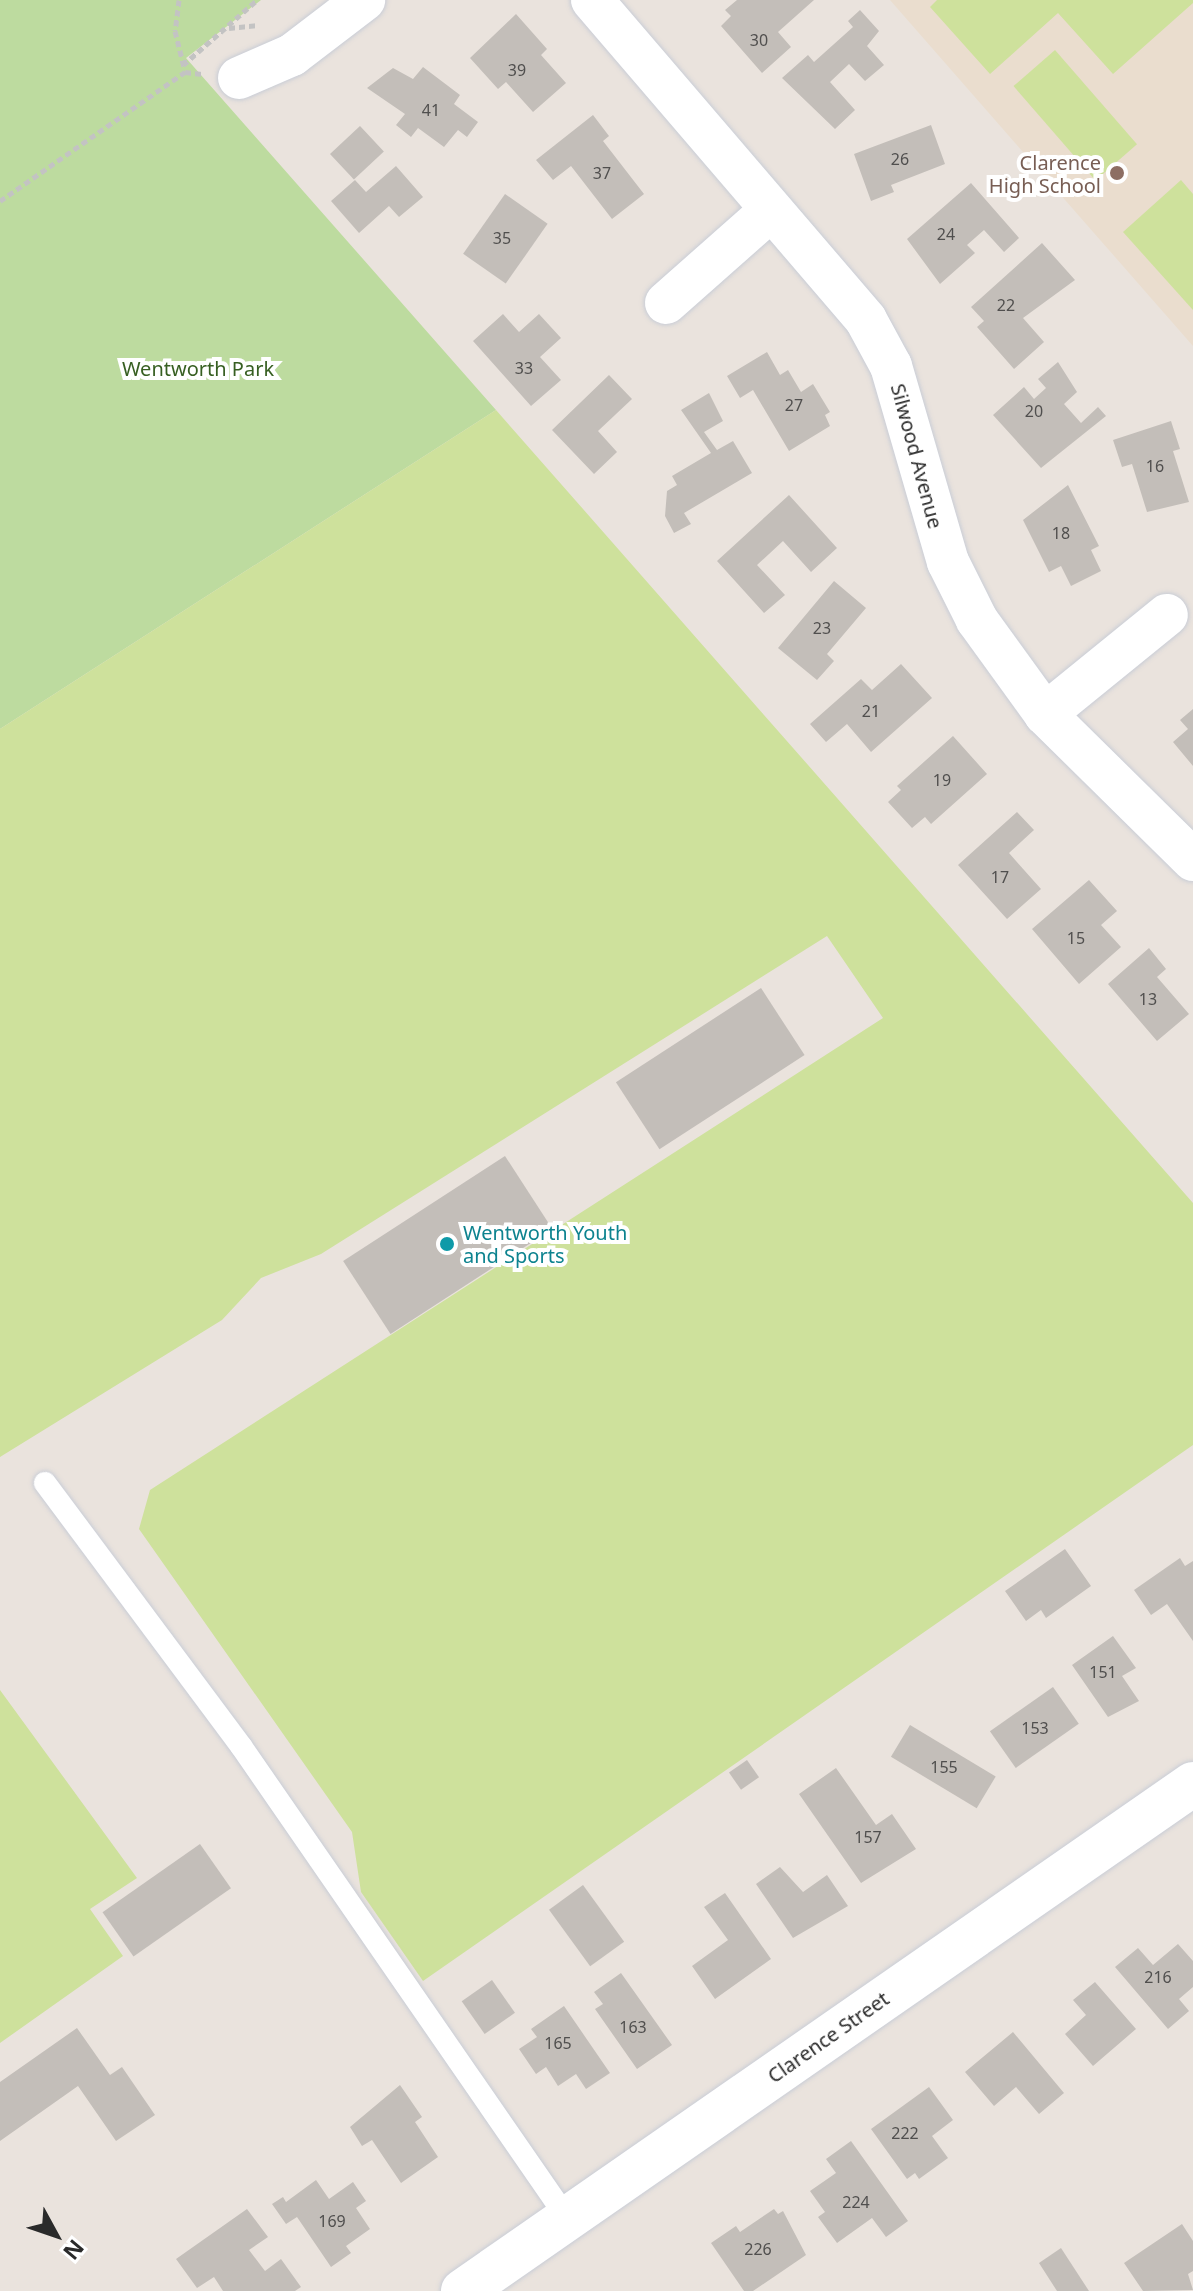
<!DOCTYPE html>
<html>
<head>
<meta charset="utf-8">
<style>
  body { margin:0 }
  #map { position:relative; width:1193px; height:2291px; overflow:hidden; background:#eae3dd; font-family:"Noto Sans",sans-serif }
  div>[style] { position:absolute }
  .education>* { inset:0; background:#eaddce }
  .green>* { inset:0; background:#bddb9f }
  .pitch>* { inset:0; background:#cee19c; transform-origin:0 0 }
  .building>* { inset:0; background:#c3beb9; transform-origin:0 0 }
  .path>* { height:5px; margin-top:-2.5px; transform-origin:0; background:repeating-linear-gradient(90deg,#c3c3c3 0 6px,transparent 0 10px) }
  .roads { filter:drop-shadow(0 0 2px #c9cdd6) drop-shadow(0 0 2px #c9cdd6) }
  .service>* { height:22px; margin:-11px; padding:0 11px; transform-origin:11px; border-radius:11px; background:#fff }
  .minor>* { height:42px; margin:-21px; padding:0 21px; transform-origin:21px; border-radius:21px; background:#fff }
  .secondary>* { height:44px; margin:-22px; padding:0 22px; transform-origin:22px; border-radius:22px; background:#fff }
  .dots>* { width:22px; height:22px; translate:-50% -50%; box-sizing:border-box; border:4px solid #fff; border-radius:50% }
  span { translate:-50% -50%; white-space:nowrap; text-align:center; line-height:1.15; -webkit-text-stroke:8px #fff; paint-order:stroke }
  .number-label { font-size:16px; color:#504f4e }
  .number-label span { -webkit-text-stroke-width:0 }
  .education-label { font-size:20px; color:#785e54 }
  .right { translate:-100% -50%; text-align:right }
  .park-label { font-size:20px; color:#375f22 }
  .street-label { font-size:20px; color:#2a2a2a }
  .culture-label { font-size:20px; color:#0d838f }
  .left { translate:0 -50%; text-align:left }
  .north { position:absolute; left:16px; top:2195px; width:80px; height:80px; -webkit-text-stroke:6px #fff; paint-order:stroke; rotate:130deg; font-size:22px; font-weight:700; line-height:32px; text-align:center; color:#2a2a2a }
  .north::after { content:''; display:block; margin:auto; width:28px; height:36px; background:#2a2a2a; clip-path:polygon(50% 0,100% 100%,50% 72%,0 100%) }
</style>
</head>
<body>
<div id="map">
  <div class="education">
    <i style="clip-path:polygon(890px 0,1193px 0,1193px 346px)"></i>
  </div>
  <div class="green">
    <i style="clip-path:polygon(0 0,261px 0,186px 58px,496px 410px,0 729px)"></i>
  </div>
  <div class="pitch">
    <i style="clip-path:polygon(937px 0,1193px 0,1193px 3px,1113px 74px,1058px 13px,990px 74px,930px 7px)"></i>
    <i style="left:1055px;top:50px;width:125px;height:55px;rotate:49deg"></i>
    <i style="clip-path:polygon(1181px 180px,1193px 194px,1193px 310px,1123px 232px)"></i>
    <i style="clip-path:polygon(496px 410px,1193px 1203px,1193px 1445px,423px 1981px,361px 1892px,352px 1832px,139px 1529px,150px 1490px,883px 1018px,827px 936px,321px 1254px,261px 1278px,222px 1320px,0 1457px,0 729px)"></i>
    <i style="clip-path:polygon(0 1690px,137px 1878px,90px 1909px,123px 1956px,0 2043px)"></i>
  </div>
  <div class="building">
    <i style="clip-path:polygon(737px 0,814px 0,778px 32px,791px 47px,762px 73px,721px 26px,731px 16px,725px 10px)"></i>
    <i style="clip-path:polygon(860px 10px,879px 31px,867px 46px,884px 65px,865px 81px,849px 64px,830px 82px,855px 110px,835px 129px,782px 78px,808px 55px,814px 62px,853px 27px,848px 21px)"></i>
    <i style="clip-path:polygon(516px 14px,547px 49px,541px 55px,566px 83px,533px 112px,506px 82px,498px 89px,470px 58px)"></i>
    <i style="clip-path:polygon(423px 67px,460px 95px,454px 104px,478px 122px,467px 137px,458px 130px,444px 147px,418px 128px,411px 137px,396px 125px,405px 114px,367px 88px,393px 68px,413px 79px)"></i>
    <i style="clip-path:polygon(593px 115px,609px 136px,603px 141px,644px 194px,612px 219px,571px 166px,553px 180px,536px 160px)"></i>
    <i style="clip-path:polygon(931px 125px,945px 164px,891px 185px,894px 192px,871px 201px,854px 154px)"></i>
    <i style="left:360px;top:126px;width:35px;height:41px;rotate:47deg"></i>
    <i style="clip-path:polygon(396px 166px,423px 197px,399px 217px,389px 206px,359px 233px,331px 201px,355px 180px,366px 192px)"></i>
    <i style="clip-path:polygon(971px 183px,1019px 238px,1004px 252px,984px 230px,967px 245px,975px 253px,940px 284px,907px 239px)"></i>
    <i style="left:505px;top:194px;width:52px;height:73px;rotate:35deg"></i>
    <i style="clip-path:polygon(1042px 243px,1075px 280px,1023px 318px,1044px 342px,1014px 369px,977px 327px,984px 321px,971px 307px)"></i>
    <i style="clip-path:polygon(503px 314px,519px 332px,539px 314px,561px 338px,540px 357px,561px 380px,531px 406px,473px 341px)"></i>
    <i style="clip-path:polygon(767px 352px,780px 375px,788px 370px,801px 392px,813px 384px,830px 412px,825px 415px,830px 426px,789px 451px,753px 390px,740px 398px,727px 376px)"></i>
    <i style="clip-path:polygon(1058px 362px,1077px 392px,1064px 404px,1081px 423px,1098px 407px,1106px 416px,1041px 468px,993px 415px,1024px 387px,1034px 399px,1046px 388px,1038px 379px)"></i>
    <i style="clip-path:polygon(609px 375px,632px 399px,598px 431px,617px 452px,594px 474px,552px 430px)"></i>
    <i style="clip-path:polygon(709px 393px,723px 421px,704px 432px,717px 450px,733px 441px,752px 473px,684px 513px,691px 524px,674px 533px,665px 516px,667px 491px,677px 485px,672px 476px,711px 453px,681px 410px)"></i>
    <i style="clip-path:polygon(1171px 421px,1180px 449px,1173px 451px,1189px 502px,1147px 512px,1132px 464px,1122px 467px,1113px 440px)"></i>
    <i style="clip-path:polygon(1068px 485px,1099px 546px,1091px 550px,1101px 571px,1071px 586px,1061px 566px,1049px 572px,1023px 520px)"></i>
    <i style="clip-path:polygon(789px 495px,837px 548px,811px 572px,783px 541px,757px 565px,785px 595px,764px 613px,717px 561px)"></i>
    <i style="clip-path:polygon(834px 581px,866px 608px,827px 654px,834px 661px,817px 680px,778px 648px)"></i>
    <i style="clip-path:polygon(901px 664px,932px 698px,871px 752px,847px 724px,826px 742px,810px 724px,861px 679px,872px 690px)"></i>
    <i style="clip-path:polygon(1193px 709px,1193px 766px,1173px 742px,1188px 729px,1180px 720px)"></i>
    <i style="clip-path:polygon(953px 736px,987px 774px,931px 824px,925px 817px,912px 828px,888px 802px,901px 790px,897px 786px)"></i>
    <i style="clip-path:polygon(1017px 812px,1034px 830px,1009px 853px,1041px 889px,1007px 919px,958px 865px)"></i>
    <i style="clip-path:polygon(1089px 880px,1117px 911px,1101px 925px,1121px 947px,1079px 984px,1032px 929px)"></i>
    <i style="clip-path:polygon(1149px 948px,1166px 969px,1157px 977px,1189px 1014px,1157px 1041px,1108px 984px)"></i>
    <i style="left:761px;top:988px;width:80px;height:173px;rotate:57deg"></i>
    <i style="left:505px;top:1156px;width:87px;height:193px;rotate:57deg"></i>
    <i style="clip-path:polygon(1065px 1549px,1091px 1586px,1046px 1618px,1041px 1610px,1026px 1621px,1005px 1591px)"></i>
    <i style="clip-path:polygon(1180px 1558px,1185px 1566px,1193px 1561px,1193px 1641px,1167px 1604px,1151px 1615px,1134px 1590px)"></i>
    <i style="clip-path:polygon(1113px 1636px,1136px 1668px,1122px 1676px,1139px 1701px,1108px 1717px,1072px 1665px)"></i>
    <i style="left:1053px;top:1687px;width:45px;height:77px;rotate:55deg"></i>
    <i style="left:910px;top:1725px;width:100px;height:37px;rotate:31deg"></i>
    <i style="left:747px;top:1760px;width:21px;height:22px;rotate:55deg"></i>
    <i style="clip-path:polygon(836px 1768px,876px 1825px,892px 1814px,916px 1849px,861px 1883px,799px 1794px)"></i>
    <i style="left:200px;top:1844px;width:54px;height:119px;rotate:55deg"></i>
    <i style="clip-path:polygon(780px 1867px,803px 1892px,827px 1875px,848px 1906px,793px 1938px,756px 1884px)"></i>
    <i style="left:583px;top:1885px;width:70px;height:42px;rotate:54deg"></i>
    <i style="clip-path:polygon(725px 1893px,771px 1959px,715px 1999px,692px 1966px,728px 1940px,704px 1907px)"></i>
    <i style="clip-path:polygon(1178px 1944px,1193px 1961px,1193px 1987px,1179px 1999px,1189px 2011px,1168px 2029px,1115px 1967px,1138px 1948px,1153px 1965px)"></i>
    <i style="clip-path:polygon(621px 1973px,672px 2045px,637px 2069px,595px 2009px,603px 2004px,594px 1992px)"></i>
    <i style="left:492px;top:1980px;width:40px;height:37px;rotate:55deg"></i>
    <i style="clip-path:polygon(1095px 1982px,1136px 2029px,1093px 2066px,1065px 2034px,1086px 2015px,1073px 2000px)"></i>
    <i style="clip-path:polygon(564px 2006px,610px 2073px,586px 2089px,576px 2074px,558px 2086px,546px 2067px,536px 2074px,519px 2049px,537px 2037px,531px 2029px)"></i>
    <i style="clip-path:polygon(77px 2028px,110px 2075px,122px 2067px,155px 2115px,116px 2141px,78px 2086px,0 2141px,0 2082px)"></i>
    <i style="clip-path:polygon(1013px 2032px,1064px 2093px,1039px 2114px,1016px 2087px,994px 2106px,965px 2072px)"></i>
    <i style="clip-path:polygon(400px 2085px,422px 2117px,415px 2122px,438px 2157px,401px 2183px,372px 2140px,362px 2146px,350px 2127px)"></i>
    <i style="clip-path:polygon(929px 2087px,953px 2120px,932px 2136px,948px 2158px,919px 2179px,915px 2173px,907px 2179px,871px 2129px)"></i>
    <i style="clip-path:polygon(851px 2141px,908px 2221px,886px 2237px,872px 2218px,837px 2243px,818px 2217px,825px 2212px,810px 2191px,836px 2173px,826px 2159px)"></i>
    <i style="clip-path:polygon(316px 2180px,329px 2199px,353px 2182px,366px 2201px,356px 2208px,370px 2229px,346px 2246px,351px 2253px,331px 2267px,297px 2217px,286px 2224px,272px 2204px,283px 2197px,286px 2202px)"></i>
    <i style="clip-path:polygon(247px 2209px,268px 2237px,249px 2250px,265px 2271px,281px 2259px,301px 2287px,295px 2291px,223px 2291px,214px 2277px,197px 2288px,176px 2259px)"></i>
    <i style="clip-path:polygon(774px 2209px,778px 2214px,783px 2211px,806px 2255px,753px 2291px,744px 2291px,711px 2243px,736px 2226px,740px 2232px)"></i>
    <i style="clip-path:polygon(1182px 2224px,1193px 2241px,1193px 2271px,1188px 2274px,1193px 2290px,1143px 2291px,1124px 2263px)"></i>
    <i style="clip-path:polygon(1061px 2248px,1089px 2291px,1057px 2291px,1039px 2263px)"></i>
  </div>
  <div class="path">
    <i style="left:179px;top:0;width:31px;rotate:97deg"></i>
    <i style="left:175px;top:31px;width:37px;rotate:76deg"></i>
    <i style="left:229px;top:28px;width:30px;rotate:-6deg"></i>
    <i style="left:183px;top:65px;width:98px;rotate:-41.3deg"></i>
    <i style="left:0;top:201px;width:226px;rotate:-34.9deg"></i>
    <i style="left:185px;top:72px;width:17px;rotate:7deg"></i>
  </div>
  <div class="roads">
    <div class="service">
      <i style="left:45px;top:1483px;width:328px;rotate:53.3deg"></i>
      <i style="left:241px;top:1746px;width:574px;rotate:55.37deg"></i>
    </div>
    <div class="minor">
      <i style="left:592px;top:0;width:421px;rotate:49.4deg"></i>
      <i style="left:866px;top:320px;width:52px;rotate:61.5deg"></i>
      <i style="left:891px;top:366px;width:204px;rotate:73.8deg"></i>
      <i style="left:948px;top:562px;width:65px;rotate:63.4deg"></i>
      <i style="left:977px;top:620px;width:116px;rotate:54.1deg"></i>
      <i style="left:1045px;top:714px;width:208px;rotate:44.6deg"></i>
      <i style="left:239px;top:78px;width:58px;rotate:-23.5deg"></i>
      <i style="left:292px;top:55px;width:91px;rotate:-37.4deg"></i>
      <i style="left:666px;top:303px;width:140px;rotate:-41.5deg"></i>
      <i style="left:1045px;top:714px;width:157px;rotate:-39.1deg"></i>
    </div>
    <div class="secondary">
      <i style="left:463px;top:2291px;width:889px;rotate:-34.78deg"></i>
    </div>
  </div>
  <div class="dots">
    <i style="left:1117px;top:173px;background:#8d6e63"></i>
    <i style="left:447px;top:1244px;background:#0f9aa8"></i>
  </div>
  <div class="number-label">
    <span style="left:759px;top:40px">30</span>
    <span style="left:517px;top:70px">39</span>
    <span style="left:431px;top:110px">41</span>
    <span style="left:900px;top:159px">26</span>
    <span style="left:602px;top:173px">37</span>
    <span style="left:946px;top:234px">24</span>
    <span style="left:502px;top:238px">35</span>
    <span style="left:1006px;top:305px">22</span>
    <span style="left:524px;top:368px">33</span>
    <span style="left:794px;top:405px">27</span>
    <span style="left:1034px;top:411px">20</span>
    <span style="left:1155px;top:466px">16</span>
    <span style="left:1061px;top:533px">18</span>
    <span style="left:822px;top:628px">23</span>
    <span style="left:871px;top:711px">21</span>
    <span style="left:942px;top:780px">19</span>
    <span style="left:1000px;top:877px">17</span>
    <span style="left:1076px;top:938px">15</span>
    <span style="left:1148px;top:999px">13</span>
    <span style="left:1103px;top:1672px">151</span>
    <span style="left:1035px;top:1728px">153</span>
    <span style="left:944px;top:1767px">155</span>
    <span style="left:868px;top:1837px">157</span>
    <span style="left:1158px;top:1977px">216</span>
    <span style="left:633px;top:2027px">163</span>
    <span style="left:558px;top:2043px">165</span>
    <span style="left:905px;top:2133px">222</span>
    <span style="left:856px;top:2202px">224</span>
    <span style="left:332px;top:2221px">169</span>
    <span style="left:758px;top:2249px">226</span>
  </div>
  <div class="education-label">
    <span class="right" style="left:1101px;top:174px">Clarence<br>High School</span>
  </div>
  <div class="park-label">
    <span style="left:198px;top:368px">Wentworth Park</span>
  </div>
  <div class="street-label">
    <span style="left:917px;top:456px;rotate:75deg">Silwood Avenue</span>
    <span style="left:828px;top:2037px;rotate:-35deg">Clarence Street</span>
  </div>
  <div class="culture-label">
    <span class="left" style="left:463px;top:1244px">Wentworth Youth<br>and Sports</span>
  </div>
  <div class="north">N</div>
</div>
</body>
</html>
